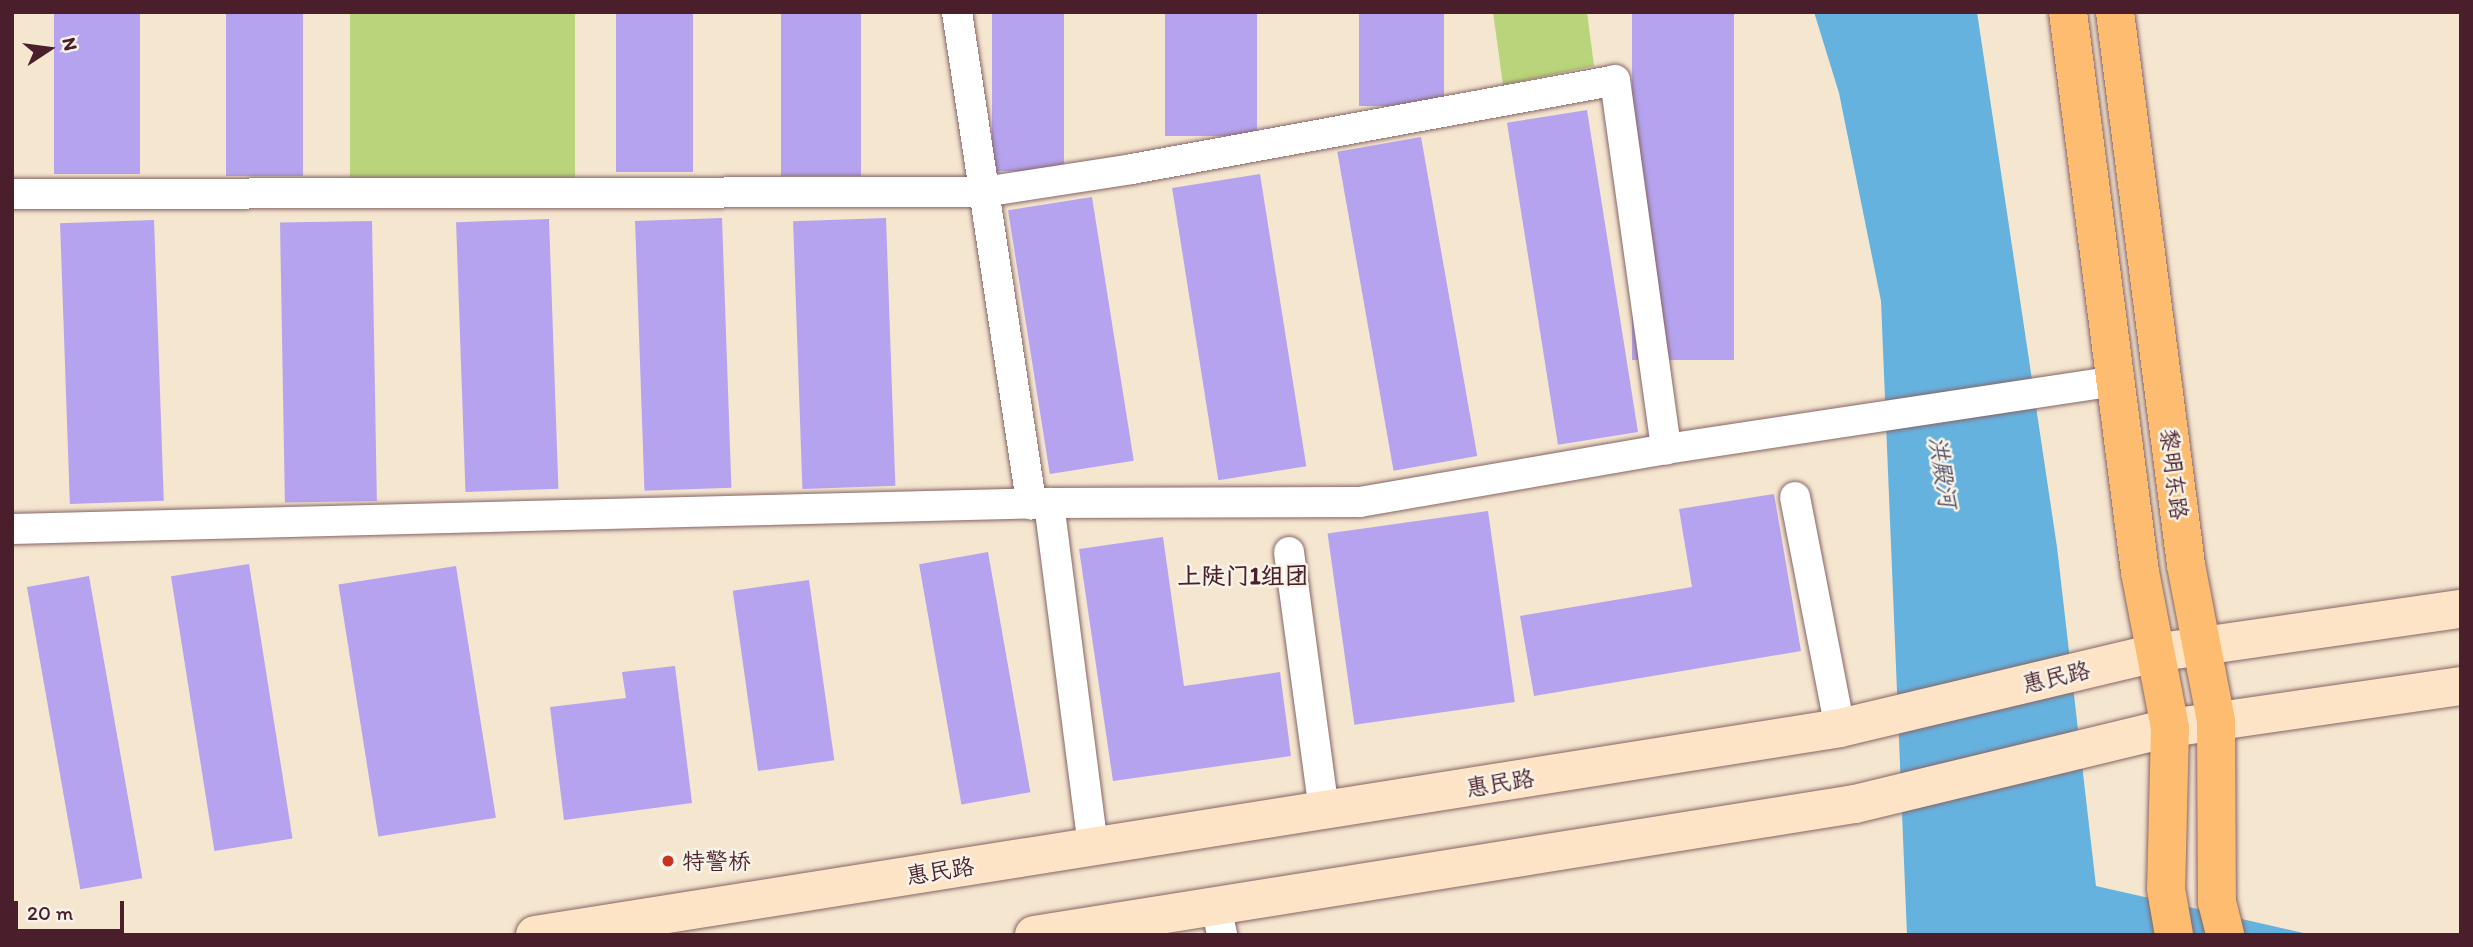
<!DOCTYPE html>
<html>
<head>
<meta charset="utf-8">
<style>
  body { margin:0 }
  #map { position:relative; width:2473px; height:947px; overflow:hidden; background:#f5e6d0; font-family:Itim,"LXGW WenKai TC",sans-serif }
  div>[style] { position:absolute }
  .green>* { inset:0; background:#b9d47a; transform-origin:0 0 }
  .water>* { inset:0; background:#66b2df }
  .building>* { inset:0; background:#b5a3ef; transform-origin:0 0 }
  .roads { filter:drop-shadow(0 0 2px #866565) drop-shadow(0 0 2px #866565) }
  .street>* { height:30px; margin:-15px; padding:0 15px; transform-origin:15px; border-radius:15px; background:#fff }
  .secondary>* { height:38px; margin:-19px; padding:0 19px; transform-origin:19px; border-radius:19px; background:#fee4c6 }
  .highway>* { height:38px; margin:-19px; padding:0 19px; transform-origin:19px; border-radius:19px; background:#fdbc70 }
  .dots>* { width:19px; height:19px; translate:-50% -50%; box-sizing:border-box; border:4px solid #f7f3e8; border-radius:50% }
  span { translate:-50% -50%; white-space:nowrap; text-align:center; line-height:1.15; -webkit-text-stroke:5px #f7f3e8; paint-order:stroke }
  .street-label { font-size:23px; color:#4a1f2b }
  .poi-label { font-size:23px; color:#4a1f2b }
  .left { translate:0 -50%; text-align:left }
  .water-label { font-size:24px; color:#54526a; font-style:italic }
  .neighbourhood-label { font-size:24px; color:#4a1f2b; font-weight:700 }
  .frame { position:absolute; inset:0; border:14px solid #4a1f2b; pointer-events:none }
  .north { position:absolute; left:14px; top:14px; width:70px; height:70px; -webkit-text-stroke:5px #f7f3e8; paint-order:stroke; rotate:77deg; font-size:19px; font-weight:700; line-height:28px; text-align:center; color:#4a1f2b }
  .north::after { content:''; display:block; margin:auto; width:24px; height:32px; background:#4a1f2b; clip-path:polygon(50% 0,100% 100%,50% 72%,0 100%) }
  .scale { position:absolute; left:14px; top:901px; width:110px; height:32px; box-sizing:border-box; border:4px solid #4a1f2b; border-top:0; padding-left:9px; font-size:21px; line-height:24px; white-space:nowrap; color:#4a1f2b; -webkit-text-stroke:5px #f7f3e8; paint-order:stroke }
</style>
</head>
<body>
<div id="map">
  <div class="green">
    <i style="left:350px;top:12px;width:225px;height:166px"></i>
    <i style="clip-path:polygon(1493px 12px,1587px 12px,1594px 66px,1503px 85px)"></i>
  </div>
  <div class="water">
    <i style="clip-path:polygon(1814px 12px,1977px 12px,2057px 547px,2096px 886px,2312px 935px,1907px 935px,1881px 301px,1839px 93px)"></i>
  </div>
  <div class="building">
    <i style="left:54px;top:12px;width:86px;height:162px"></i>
    <i style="left:226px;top:12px;width:77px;height:164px"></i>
    <i style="left:616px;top:12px;width:77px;height:160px"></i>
    <i style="left:781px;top:12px;width:80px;height:164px"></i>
    <i style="left:992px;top:12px;width:72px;height:159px"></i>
    <i style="left:1165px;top:12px;width:92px;height:124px"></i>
    <i style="left:1359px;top:12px;width:85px;height:94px"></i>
    <i style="left:1632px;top:12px;width:102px;height:348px"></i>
    <i style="left:1587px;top:110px;width:326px;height:81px;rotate:81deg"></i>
    <i style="left:1421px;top:137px;width:324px;height:85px;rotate:80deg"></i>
    <i style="left:1260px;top:174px;width:296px;height:89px;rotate:81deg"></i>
    <i style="left:1092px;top:197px;width:267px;height:85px;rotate:81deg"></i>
    <i style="left:722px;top:218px;width:270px;height:87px;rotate:88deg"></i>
    <i style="left:886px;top:218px;width:268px;height:93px;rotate:88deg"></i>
    <i style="left:549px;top:219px;width:270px;height:93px;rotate:88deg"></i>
    <i style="left:154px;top:220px;width:281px;height:94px;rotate:88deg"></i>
    <i style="left:372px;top:221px;width:280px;height:92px;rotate:89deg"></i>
    <i style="clip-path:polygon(1774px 494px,1801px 651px,1534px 696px,1520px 616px,1692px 587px,1679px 509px)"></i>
    <i style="left:1488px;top:511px;width:193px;height:162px;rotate:82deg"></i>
    <i style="clip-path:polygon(1163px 537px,1184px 686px,1280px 672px,1291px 756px,1113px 781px,1079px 549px)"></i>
    <i style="left:988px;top:552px;width:244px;height:70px;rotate:80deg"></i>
    <i style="left:249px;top:564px;width:278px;height:79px;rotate:81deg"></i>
    <i style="left:456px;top:566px;width:255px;height:119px;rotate:81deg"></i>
    <i style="left:89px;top:576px;width:307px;height:63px;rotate:80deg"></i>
    <i style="left:809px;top:580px;width:182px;height:77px;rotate:82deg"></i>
    <i style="clip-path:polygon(675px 666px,692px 803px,564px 820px,550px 707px,626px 698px,622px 672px)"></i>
  </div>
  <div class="roads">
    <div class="street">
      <i style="left:957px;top:12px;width:498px;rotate:81.4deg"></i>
      <i style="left:12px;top:194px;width:972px;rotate:-0.12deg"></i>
      <i style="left:984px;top:192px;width:150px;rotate:-8.8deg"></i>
      <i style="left:1132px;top:169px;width:491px;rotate:-10.4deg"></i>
      <i style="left:1615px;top:80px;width:373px;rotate:82.1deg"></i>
      <i style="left:1795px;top:497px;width:235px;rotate:79deg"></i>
      <i style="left:1049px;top:503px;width:347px;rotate:82.7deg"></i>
      <i style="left:12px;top:529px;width:1037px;rotate:-1.44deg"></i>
      <i style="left:1049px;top:503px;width:311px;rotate:-0.2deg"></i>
      <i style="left:1360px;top:502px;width:311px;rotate:-9.8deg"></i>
      <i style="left:1666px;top:449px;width:455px;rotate:-8.6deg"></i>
      <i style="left:1289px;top:552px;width:261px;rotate:82.3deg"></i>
      <i style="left:1216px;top:906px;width:30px;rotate:78deg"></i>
    </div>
    <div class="secondary">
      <i style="left:535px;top:935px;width:1321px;rotate:-9.01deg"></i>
      <i style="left:1840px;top:728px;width:323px;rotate:-13.4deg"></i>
      <i style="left:2154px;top:653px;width:310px;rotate:-8.2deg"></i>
      <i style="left:1034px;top:935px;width:831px;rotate:-9.07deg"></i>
      <i style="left:1855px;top:804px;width:324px;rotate:-13.6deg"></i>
      <i style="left:2170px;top:728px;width:294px;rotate:-8.2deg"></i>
    </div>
    <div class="highway">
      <i style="left:2068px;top:12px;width:565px;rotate:82.67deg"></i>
      <i style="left:2140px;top:572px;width:159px;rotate:79.1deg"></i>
      <i style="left:2170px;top:728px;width:161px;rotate:91.4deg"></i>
      <i style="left:2166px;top:889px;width:47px;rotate:80.1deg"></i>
      <i style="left:2115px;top:12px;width:558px;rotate:82.68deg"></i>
      <i style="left:2186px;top:565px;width:159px;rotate:79.1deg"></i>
      <i style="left:2216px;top:721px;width:181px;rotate:89.7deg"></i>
      <i style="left:2217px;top:902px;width:34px;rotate:76deg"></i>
    </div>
  </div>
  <div class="dots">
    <i style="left:668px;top:861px;background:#c8321e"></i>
  </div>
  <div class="street-label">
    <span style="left:2174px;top:474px;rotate:83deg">黎明东路</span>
    <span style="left:2056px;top:677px;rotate:-13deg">惠民路</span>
    <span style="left:1500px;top:783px;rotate:-9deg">惠民路</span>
    <span style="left:940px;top:871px;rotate:-9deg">惠民路</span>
  </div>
  <div class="poi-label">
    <span class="left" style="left:682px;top:861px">特警桥</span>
  </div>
  <div class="water-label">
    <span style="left:1943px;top:472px;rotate:81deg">洪殿河</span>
  </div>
  <div class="neighbourhood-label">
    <span style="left:1243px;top:576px">上陡门1组团</span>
  </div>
  <div class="frame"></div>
  <div class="north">N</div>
  <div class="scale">20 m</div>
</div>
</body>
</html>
